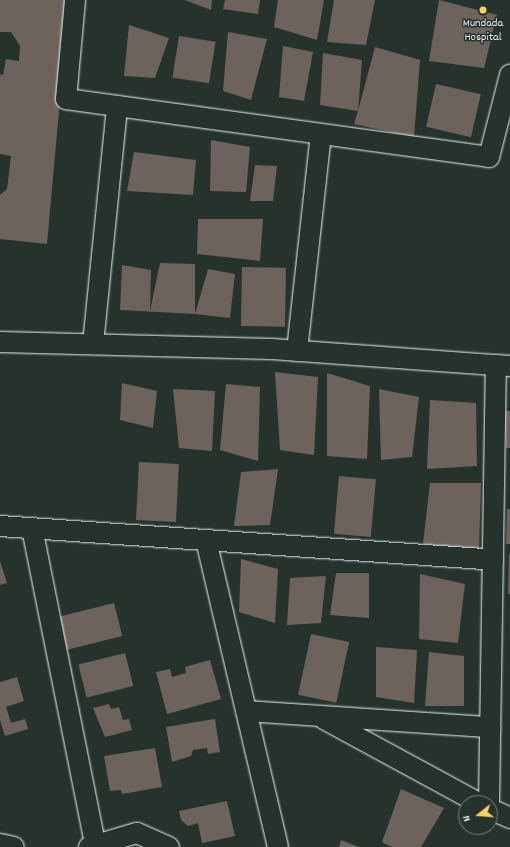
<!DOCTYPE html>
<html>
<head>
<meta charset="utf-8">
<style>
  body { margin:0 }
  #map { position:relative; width:510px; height:847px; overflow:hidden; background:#26332d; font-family:Dekko,sans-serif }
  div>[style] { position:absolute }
  .building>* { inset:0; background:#6e625d; transform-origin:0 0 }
  .roads { filter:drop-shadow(0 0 1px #e8f1f8) drop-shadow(0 0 1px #e8f1f8) }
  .minor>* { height:20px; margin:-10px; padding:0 10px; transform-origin:10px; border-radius:10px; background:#26332d }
  .dots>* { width:11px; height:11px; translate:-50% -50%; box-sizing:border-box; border:2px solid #26332d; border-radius:50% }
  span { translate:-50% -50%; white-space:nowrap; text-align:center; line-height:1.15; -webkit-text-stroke:3px #26332d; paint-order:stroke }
  .poi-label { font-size:12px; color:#e8f1f8 }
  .north { position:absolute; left:458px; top:795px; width:40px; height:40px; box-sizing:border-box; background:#26332d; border:1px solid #747f7e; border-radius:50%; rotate:253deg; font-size:11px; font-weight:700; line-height:16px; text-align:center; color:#e8f1f8 }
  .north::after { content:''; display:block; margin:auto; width:14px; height:18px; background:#ffd166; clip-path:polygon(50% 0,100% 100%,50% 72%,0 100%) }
</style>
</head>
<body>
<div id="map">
  <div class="building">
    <i style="clip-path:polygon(0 0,69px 0,47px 244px,0 239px,0 195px,7px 189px,11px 156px,0 154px,0 74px,3px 75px,6px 59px,19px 61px,20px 46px,11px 32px,0 32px)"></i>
    <i style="clip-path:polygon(185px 0,212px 0,211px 10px)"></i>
    <i style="clip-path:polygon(225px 0,260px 0,258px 14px,223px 9px)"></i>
    <i style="clip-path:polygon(278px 0,324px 0,317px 40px,274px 27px)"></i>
    <i style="clip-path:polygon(334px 0,375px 0,366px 45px,327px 42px)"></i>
    <i style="clip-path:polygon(439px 0,497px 15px,484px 68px,429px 61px)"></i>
    <i style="clip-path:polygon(129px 25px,169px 38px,155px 78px,124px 76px)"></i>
    <i style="clip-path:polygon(228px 32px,267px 39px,251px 100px,223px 91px)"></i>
    <i style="left:179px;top:36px;width:37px;height:42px;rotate:9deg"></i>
    <i style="clip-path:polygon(283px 46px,313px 52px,304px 101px,279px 97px)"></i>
    <i style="clip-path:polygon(375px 47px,420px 60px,414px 137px,354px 124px,358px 111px,320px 105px,323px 53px,362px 60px,358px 111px)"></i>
    <i style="left:436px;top:84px;width:46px;height:44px;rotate:13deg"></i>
    <i style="clip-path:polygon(211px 140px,250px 147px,246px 192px,210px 191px)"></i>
    <i style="clip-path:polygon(134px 152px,196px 160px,193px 195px,127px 191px)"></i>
    <i style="clip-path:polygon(255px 165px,277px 166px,273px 201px,250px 201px)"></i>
    <i style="clip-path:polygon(198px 219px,263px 219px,260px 261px,197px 254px)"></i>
    <i style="clip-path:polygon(160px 263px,195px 264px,195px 314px,120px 310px,122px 265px,151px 270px,150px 311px)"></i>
    <i style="left:242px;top:267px;width:44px;height:59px;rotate:1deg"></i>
    <i style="clip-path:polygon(208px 269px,235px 274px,230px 318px,195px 314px)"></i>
    <i style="clip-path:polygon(275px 372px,318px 377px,314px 455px,280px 450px)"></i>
    <i style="clip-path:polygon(327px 373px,370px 386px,367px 459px,327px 456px)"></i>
    <i style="clip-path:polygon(122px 383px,157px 391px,153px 428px,120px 420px)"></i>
    <i style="clip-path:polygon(226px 384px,260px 387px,258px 461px,220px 450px)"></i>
    <i style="clip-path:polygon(173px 389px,215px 391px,212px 451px,179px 448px)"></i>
    <i style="clip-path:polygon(379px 389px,419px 397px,412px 457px,381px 460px)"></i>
    <i style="clip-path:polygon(430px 400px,476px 403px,477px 466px,427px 469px)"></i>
    <i style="clip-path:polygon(505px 411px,510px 411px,510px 448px,506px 448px)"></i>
    <i style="left:139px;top:462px;width:40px;height:58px;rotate:3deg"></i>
    <i style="clip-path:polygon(278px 469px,270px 525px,234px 526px,241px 472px)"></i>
    <i style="left:339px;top:476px;width:37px;height:58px;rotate:5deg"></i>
    <i style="clip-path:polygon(430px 483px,481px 483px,479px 552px,423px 544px)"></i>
    <i style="clip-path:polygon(507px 509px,510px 509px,510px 544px,506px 544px)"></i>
    <i style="clip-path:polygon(509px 554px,510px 554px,510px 594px,508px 594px)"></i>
    <i style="clip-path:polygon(241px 559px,278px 569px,275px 623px,239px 612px)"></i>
    <i style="clip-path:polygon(0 561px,7px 583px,0 585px)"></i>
    <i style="clip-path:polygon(336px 573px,369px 573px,369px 618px,330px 615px)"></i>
    <i style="clip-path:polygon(420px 574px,465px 584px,458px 643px,419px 639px)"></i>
    <i style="clip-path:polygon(326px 576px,321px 623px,287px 625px,290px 578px)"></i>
    <i style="left:114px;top:603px;width:34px;height:60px;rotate:76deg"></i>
    <i style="left:311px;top:634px;width:39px;height:62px;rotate:12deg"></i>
    <i style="clip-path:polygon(376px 647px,417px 650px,414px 703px,376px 697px)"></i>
    <i style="clip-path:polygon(429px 652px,464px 656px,464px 706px,425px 706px)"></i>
    <i style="left:125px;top:653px;width:34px;height:48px;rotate:76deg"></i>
    <i style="clip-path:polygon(210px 660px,221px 699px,167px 714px,156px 672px,170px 669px,172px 677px,186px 673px,185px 667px)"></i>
    <i style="clip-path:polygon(17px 677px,24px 701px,6px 707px,11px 723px,25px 719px,28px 729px,5px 736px,0 720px,0 682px)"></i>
    <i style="clip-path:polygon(109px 704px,111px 709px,119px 707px,123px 720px,129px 719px,132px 730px,105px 737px,93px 708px)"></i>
    <i style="clip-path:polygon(215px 719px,220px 752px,208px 754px,207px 748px,193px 750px,191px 756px,172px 762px,166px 727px)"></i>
    <i style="clip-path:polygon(155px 748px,162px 787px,122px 794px,121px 790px,110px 791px,104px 756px)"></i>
    <i style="clip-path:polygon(401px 789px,444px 808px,421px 847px,392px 847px,382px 842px)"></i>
    <i style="clip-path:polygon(227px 801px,235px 836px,202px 843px,198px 823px,188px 826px,181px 820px,179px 811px)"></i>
    <i style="clip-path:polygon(341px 840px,359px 847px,339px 847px)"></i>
  </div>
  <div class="roads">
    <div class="minor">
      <i style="left:75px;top:0;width:99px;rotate:95.2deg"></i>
      <i style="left:66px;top:99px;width:427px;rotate:7.8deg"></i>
      <i style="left:489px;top:157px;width:85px;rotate:-75.6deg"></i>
      <i style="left:0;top:342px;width:272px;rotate:1.5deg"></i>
      <i style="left:272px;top:349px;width:239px;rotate:4.1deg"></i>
      <i style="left:93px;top:344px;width:239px;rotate:-84.2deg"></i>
      <i style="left:297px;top:351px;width:218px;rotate:-83.7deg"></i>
      <i style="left:0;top:526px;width:494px;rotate:3.9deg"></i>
      <i style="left:32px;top:528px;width:325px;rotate:78.7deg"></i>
      <i style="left:206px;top:540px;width:315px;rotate:76.8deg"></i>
      <i style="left:246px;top:711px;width:245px;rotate:3.8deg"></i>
      <i style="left:324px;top:719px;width:176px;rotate:28.5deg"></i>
      <i style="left:489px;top:803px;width:438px;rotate:-89.1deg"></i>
      <i style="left:490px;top:809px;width:22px;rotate:24deg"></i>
      <i style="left:0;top:844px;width:14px;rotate:12deg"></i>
      <i style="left:89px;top:847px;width:50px;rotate:-16.3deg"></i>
      <i style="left:137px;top:833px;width:35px;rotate:24deg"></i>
    </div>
  </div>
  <div class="dots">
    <i style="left:483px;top:10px;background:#ffd166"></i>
  </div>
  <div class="poi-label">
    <span style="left:483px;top:31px">Mundada<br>Hospital</span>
  </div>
  <div class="north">N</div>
</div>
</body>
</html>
